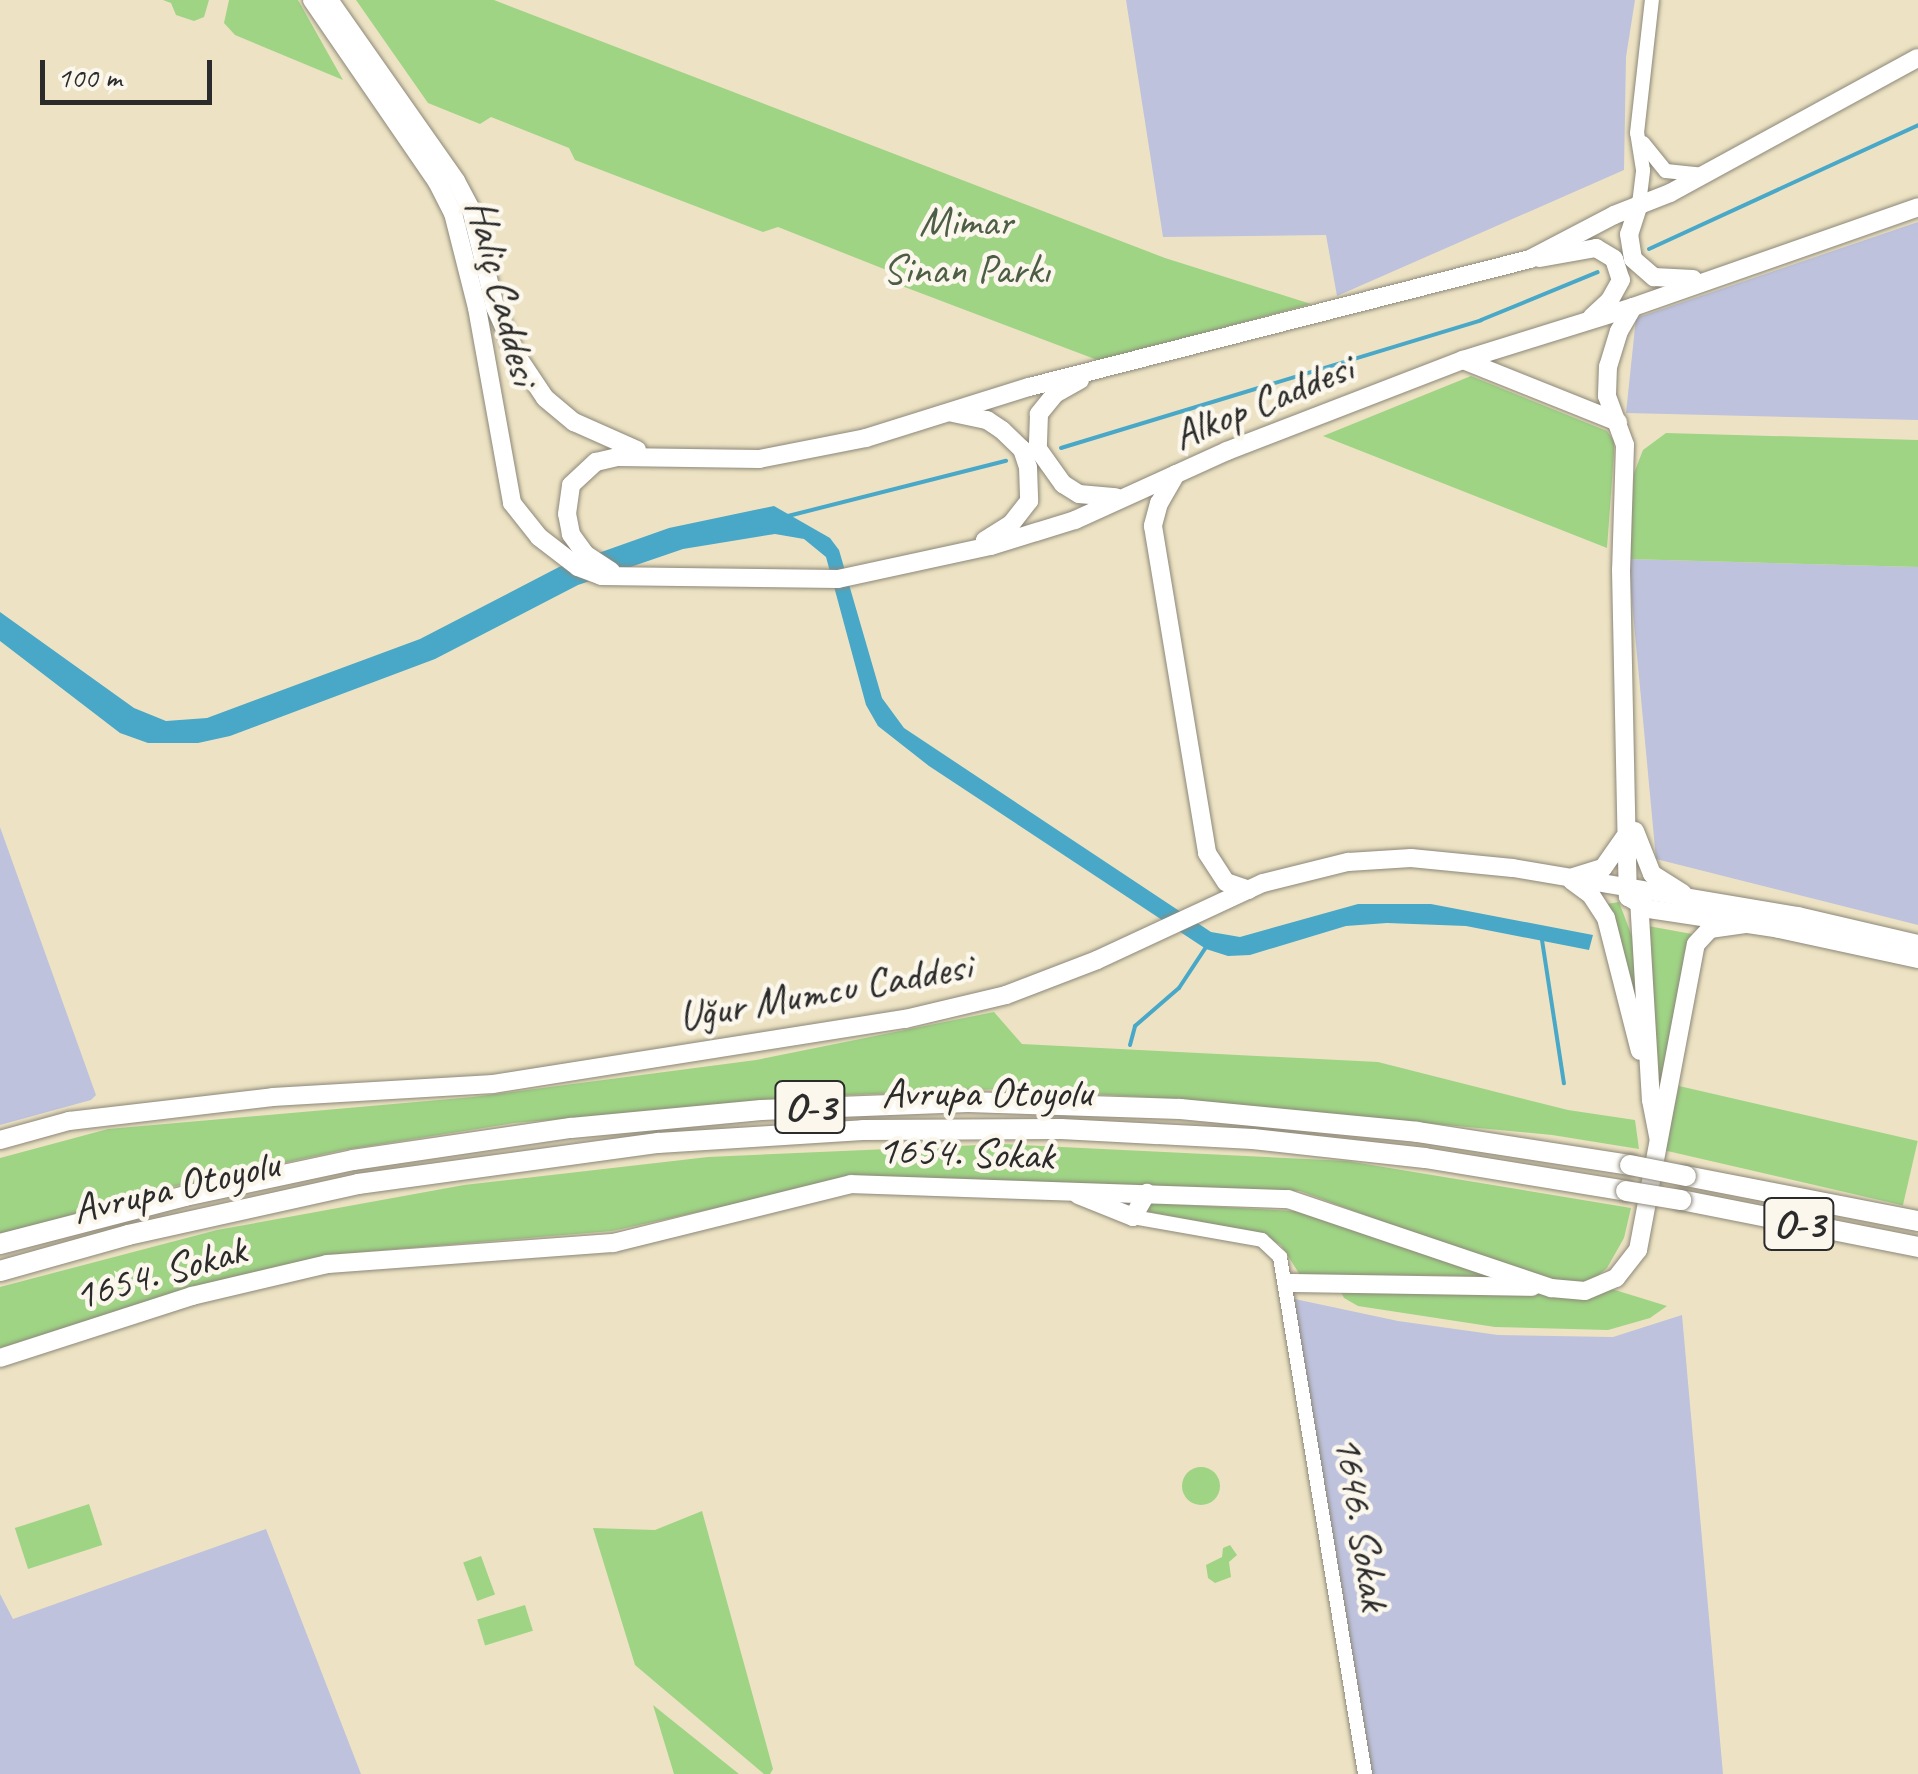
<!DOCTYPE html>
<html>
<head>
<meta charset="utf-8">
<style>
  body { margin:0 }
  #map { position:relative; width:1918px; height:1774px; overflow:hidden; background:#ede3c4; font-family:Caveat,sans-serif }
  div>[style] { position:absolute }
  .industrial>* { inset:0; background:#bec2dd }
  .green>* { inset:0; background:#9fd485; transform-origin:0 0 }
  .round { border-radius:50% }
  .water>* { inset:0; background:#49a8c8 }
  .stream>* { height:4px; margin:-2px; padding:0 2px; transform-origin:2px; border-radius:2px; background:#49a8c8 }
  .roads { filter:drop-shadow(0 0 2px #8c8778) drop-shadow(0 0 2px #8c8778) }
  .minor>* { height:14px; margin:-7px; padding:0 7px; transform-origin:7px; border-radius:7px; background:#fff }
  .major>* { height:18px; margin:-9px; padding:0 9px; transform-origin:9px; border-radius:9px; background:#fff }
  .highway>* { height:20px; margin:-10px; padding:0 10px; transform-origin:10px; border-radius:10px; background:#fff }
  .bridges { filter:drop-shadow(0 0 2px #8c8778) drop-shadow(0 0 2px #8c8778) }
  .highway-bridge>* { height:20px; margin:-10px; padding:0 10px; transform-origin:10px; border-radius:10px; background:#fff }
  span { translate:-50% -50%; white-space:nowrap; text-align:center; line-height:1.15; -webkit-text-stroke:9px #fbf7ec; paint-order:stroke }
  .shield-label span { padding:2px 8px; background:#fbf7ec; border:2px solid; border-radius:8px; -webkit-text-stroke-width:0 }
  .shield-label { font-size:40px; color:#2b2b2b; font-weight:700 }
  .park-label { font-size:42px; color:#4e5e46 }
  .street-label { font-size:42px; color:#2b2b2b }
  .scale { position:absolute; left:40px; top:60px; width:172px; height:45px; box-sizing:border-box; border:5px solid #2b2b2b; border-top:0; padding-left:12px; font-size:30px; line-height:35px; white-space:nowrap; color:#2b2b2b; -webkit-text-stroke:8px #fbf7ec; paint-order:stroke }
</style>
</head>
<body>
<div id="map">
  <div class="industrial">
    <i style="clip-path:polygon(1126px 0,1635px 0,1626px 57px,1624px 170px,1337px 296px,1326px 235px,1163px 237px)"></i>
    <i style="clip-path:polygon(1918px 222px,1918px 420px,1626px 413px,1636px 318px)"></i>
    <i style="clip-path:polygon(1628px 559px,1918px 567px,1918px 925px,1656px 859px)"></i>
    <i style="clip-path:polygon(0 827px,96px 1095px,91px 1100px,0 1125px)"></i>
    <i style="clip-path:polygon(1290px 1298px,1398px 1321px,1498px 1335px,1613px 1337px,1682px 1315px,1723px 1774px,1365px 1774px)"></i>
    <i style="clip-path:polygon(266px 1529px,361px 1774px,0 1774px,0 1594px,13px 1619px)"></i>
  </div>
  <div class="green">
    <i style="clip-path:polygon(163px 0,209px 0,204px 17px,194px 21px,176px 15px,171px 3px)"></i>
    <i style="clip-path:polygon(229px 0,298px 0,343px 80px,235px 35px,224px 23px)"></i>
    <i style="clip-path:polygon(356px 0,494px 0,1165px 258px,1311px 304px,1100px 361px,894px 283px,889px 271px,778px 227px,763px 232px,575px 160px,569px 148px,491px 117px,480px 124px,428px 103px)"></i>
    <i style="clip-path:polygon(1471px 376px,1607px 431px,1614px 441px,1614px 453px,1607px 548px,1323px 436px)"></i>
    <i style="clip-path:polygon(1666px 433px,1918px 440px,1918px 567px,1628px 559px,1634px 473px,1643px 450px)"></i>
    <i style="clip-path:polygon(1619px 902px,1633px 939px,1638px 1022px,1607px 904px)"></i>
    <i style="clip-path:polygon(1648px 926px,1692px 934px,1684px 954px,1678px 1011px,1660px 1089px)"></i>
    <i style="clip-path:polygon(994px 1012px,1022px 1044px,1378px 1062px,1568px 1110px,1635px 1120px,1639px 1149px,1552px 1135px,1159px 1098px,1002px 1089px,848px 1095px,514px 1123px,344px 1150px,166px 1188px,0 1235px,0 1158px,108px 1129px,473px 1097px,756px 1060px)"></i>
    <i style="left:1679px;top:1086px;width:245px;height:66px;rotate:13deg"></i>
    <i style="clip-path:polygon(1003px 1144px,1347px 1161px,1631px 1208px,1624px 1238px,1607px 1268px,1589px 1283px,1574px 1286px,1489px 1261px,1300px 1191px,844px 1180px,612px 1231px,327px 1255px,141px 1304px,0 1348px,0 1287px,217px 1230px,464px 1185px,708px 1157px)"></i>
    <i style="clip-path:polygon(1147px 1203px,1295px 1211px,1487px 1276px,1300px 1275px,1281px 1245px,1255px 1232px,1149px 1212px)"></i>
    <i style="clip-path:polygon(1336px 1282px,1602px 1286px,1667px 1306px,1650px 1318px,1608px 1330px,1495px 1327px,1358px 1306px,1344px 1298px)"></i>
    <i class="round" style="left:1182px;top:1467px;width:38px;height:38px"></i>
    <i style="left:89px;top:1504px;width:43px;height:78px;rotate:72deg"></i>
    <i style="clip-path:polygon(702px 1511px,773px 1769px,770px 1774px,764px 1774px,635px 1665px,593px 1528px,655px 1530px)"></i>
    <i style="clip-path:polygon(1230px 1545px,1237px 1555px,1229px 1562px,1231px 1577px,1215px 1583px,1208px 1578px,1206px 1565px,1222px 1557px,1223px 1548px)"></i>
    <i style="left:481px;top:1556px;width:41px;height:19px;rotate:70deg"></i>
    <i style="left:525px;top:1605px;width:27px;height:50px;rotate:73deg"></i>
    <i style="clip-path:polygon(653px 1705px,739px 1774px,674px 1774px)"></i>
  </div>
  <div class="water">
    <i style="clip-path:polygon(774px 506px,830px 538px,839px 550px,882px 698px,904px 728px,1211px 932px,1240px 937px,1358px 904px,1431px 904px,1593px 935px,1589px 950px,1466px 926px,1387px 923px,1346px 926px,1250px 955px,1228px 956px,1206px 949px,929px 766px,878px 726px,866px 705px,826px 557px,804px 539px,775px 534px,683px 549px,578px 585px,435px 659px,230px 736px,198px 743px,148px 743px,120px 733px,0 641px,0 612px,134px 708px,166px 721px,207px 718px,420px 639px,559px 567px,669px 528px)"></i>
  </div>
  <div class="stream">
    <i style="left:1649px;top:249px;width:296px;rotate:-24.7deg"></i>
    <i style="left:1061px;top:448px;width:439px;rotate:-16.9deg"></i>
    <i style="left:1481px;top:320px;width:126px;rotate:-22.3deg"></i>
    <i style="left:788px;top:516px;width:225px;rotate:-14.2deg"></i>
    <i style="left:1542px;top:940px;width:145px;rotate:81.3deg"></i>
    <i style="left:1130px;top:1045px;width:20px;rotate:-75deg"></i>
    <i style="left:1135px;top:1026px;width:58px;rotate:-40.8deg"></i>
    <i style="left:1179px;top:988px;width:49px;rotate:-56.6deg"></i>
  </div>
  <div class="roads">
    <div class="minor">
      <i style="left:1643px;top:143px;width:36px;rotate:51deg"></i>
      <i style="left:1666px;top:171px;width:36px;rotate:6deg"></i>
      <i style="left:1639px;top:204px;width:34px;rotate:-83deg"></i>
      <i style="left:1643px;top:170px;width:37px;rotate:-99deg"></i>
      <i style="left:1637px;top:133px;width:134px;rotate:-83.6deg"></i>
      <i style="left:1133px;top:1217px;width:131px;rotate:10.1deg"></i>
      <i style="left:1262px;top:1240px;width:25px;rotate:43deg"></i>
      <i style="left:1280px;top:1257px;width:524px;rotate:80.66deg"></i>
    </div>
    <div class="major">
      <i style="left:312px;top:0;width:221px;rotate:55.5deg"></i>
      <i style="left:437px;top:182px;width:35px;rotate:63deg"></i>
      <i style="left:453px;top:213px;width:98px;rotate:75.8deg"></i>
      <i style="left:477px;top:308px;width:198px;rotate:79.8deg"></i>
      <i style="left:512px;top:503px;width:43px;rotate:51.5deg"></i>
      <i style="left:539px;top:537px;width:49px;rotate:37.6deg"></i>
      <i style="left:578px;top:567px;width:25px;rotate:21deg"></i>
      <i style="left:601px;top:576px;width:237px;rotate:0.7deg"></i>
      <i style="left:838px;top:579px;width:157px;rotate:-12.2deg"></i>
      <i style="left:991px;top:546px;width:88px;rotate:-17.2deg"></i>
      <i style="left:1075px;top:520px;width:167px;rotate:-24.4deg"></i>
      <i style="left:1227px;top:451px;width:253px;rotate:-21.1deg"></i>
      <i style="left:1463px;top:360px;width:178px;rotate:-17.3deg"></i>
      <i style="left:1633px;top:307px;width:302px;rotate:-19.3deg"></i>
      <i style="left:329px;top:0;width:221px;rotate:54.9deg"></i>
      <i style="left:456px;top:181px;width:32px;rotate:62deg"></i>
      <i style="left:471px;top:209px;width:101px;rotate:76.2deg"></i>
      <i style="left:495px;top:307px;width:54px;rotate:65.8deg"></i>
      <i style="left:517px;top:356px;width:50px;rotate:56.3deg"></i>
      <i style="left:545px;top:398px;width:38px;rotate:40deg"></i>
      <i style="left:574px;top:422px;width:69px;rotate:24deg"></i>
      <i style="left:1639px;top:204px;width:32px;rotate:108deg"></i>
      <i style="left:1629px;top:234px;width:25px;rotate:81deg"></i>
      <i style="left:1633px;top:259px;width:28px;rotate:41deg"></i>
      <i style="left:1654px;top:277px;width:39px;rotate:3deg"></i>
      <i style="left:1540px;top:258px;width:57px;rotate:-10.1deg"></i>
      <i style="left:1596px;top:248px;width:21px;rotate:31deg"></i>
      <i style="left:1614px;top:259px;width:22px;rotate:72deg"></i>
      <i style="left:1621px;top:280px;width:23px;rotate:119deg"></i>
      <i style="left:1610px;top:300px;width:25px;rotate:137deg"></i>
      <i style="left:1633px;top:307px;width:28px;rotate:120deg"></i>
      <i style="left:1619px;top:331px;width:37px;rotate:107deg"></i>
      <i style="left:1608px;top:366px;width:30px;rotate:92deg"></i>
      <i style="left:1607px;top:396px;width:52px;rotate:69.8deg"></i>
      <i style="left:1625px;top:445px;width:125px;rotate:91.8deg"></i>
      <i style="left:1621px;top:570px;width:327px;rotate:88.8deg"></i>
      <i style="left:1628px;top:897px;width:24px;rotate:30deg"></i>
      <i style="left:1649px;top:909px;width:132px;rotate:8.7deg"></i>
      <i style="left:1779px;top:929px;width:142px;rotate:12.2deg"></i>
      <i style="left:1463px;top:360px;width:167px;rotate:21.8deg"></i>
      <i style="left:1080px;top:380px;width:29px;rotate:151deg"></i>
      <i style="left:1055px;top:394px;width:26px;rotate:129deg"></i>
      <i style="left:1039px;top:414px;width:35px;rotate:92deg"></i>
      <i style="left:1038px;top:449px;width:43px;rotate:54.5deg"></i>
      <i style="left:1063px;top:484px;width:19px;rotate:32deg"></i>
      <i style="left:1079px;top:494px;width:37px;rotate:5deg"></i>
      <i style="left:953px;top:413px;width:35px;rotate:12deg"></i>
      <i style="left:987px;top:420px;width:18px;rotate:34deg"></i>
      <i style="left:1002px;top:430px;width:28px;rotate:44deg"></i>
      <i style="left:1022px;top:449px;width:19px;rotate:72deg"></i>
      <i style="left:1028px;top:467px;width:34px;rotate:88deg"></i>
      <i style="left:1029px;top:501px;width:29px;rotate:128deg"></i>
      <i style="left:1011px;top:524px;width:31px;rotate:148deg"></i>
      <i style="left:1176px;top:474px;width:34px;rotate:120deg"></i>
      <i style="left:1159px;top:503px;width:24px;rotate:105deg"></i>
      <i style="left:1153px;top:526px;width:331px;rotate:80.6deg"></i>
      <i style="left:1207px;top:853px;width:35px;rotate:57deg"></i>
      <i style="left:1226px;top:882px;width:24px;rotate:19deg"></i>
      <i style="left:611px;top:571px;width:30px;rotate:-147deg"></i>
      <i style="left:586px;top:555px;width:26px;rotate:-126deg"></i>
      <i style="left:571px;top:534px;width:20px;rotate:-101deg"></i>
      <i style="left:567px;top:514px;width:29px;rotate:-82deg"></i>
      <i style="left:571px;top:485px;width:34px;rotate:-43deg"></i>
      <i style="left:596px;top:462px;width:23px;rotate:-13deg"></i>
      <i style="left:618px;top:457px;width:141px;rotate:0.8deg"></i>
      <i style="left:759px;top:459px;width:109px;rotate:-11.1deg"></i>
      <i style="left:866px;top:438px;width:171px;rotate:-17.4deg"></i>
      <i style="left:1029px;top:387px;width:517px;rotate:-14.33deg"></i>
      <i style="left:1530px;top:259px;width:95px;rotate:-27.6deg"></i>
      <i style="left:1614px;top:215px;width:60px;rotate:-21.4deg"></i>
      <i style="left:1670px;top:193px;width:282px;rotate:-28.6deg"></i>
      <i style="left:1635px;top:831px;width:46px;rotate:68.4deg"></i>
      <i style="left:1652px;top:874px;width:36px;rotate:32deg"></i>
      <i style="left:1573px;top:877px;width:31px;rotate:-17deg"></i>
      <i style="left:1603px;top:868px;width:37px;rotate:-55deg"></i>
      <i style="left:1572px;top:881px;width:24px;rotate:36deg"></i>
      <i style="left:1591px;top:895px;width:27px;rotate:57deg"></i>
      <i style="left:1606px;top:918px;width:137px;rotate:75.7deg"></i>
      <i style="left:1639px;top:899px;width:201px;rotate:86.6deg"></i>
      <i style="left:1651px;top:1100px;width:38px;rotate:79deg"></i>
      <i style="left:0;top:1140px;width:72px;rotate:-15.4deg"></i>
      <i style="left:69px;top:1121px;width:205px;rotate:-6.7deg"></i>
      <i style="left:273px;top:1097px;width:220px;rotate:-3.4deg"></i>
      <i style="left:493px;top:1084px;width:417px;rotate:-9deg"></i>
      <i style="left:905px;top:1019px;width:104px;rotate:-13.4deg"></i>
      <i style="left:1006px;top:995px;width:97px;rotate:-21deg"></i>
      <i style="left:1097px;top:960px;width:183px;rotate:-24.9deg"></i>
      <i style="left:1263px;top:883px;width:88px;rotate:-13.9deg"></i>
      <i style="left:1348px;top:862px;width:63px;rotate:-3.6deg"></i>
      <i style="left:1411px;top:858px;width:102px;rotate:5.6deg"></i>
      <i style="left:1513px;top:868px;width:289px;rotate:9.6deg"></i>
      <i style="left:1798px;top:916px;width:123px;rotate:13.1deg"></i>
      <i style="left:1078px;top:1195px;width:59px;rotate:21.8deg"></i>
      <i style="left:1133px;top:1217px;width:28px;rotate:-60deg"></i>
      <i style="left:1287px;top:1283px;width:245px;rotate:0.9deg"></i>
      <i style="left:0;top:1358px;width:202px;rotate:-17.9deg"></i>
      <i style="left:192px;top:1296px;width:139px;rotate:-13.3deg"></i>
      <i style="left:327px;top:1264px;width:287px;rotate:-4.2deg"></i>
      <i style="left:613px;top:1243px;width:245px;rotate:-13.9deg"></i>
      <i style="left:851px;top:1184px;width:437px;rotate:2deg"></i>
      <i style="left:1288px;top:1199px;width:278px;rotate:18.7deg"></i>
      <i style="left:1551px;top:1288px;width:34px;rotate:5deg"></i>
      <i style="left:1585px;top:1291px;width:34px;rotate:-23deg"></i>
      <i style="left:1616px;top:1278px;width:36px;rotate:-52deg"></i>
      <i style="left:1638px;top:1250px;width:311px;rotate:-79.3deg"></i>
      <i style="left:1696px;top:944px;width:21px;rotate:-47deg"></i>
      <i style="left:1710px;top:929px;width:37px;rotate:-8deg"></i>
    </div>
    <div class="highway">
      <i style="left:1686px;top:1176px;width:236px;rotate:11deg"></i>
      <i style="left:1681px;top:1200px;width:242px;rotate:11.2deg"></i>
      <i style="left:0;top:1244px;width:191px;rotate:-14.5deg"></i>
      <i style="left:185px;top:1196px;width:172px;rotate:-12.1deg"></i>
      <i style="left:353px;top:1160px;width:220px;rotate:-8.4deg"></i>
      <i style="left:571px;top:1128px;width:191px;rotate:-5.4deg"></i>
      <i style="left:761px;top:1110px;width:207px;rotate:-2.2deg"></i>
      <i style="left:968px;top:1102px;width:212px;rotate:1.9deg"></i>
      <i style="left:1180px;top:1109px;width:238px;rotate:5.5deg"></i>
      <i style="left:1417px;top:1132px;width:216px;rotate:8.8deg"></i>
      <i style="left:0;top:1271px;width:133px;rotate:-15.7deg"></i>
      <i style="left:128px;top:1235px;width:236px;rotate:-12.5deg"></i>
      <i style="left:358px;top:1184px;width:303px;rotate:-7.8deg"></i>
      <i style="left:658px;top:1143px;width:205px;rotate:-3.6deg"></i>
      <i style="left:863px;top:1130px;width:198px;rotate:-0.3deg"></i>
      <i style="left:1061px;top:1129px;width:192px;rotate:3deg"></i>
      <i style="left:1253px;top:1139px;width:173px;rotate:6.3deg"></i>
      <i style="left:1425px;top:1158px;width:204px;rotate:9.3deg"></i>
    </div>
  </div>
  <div class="bridges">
    <div class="highway-bridge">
      <i style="left:1630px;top:1165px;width:57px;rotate:11.1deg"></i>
      <i style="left:1626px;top:1191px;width:56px;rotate:9.3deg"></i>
    </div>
  </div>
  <div class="shield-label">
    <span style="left:810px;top:1107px">O-3</span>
    <span style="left:1799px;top:1224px">O-3</span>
  </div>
  <div class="park-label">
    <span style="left:966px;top:246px">Mimar<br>Sinan Parkı</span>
  </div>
  <div class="street-label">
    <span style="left:502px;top:292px;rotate:76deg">Haliç Caddesi</span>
    <span style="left:1263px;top:402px;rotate:-22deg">Alkop Caddesi</span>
    <span style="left:825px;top:992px;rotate:-10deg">Uğur Mumcu Caddesi</span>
    <span style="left:987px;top:1093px">Avrupa Otoyolu</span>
    <span style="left:966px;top:1153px;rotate:2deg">1654. Sokak</span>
    <span style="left:176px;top:1187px;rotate:-13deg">Avrupa Otoyolu</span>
    <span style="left:160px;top:1273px;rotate:-16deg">1654. Sokak</span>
    <span style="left:1361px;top:1523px;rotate:81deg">1646. Sokak</span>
  </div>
  <div class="scale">100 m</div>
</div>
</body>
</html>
